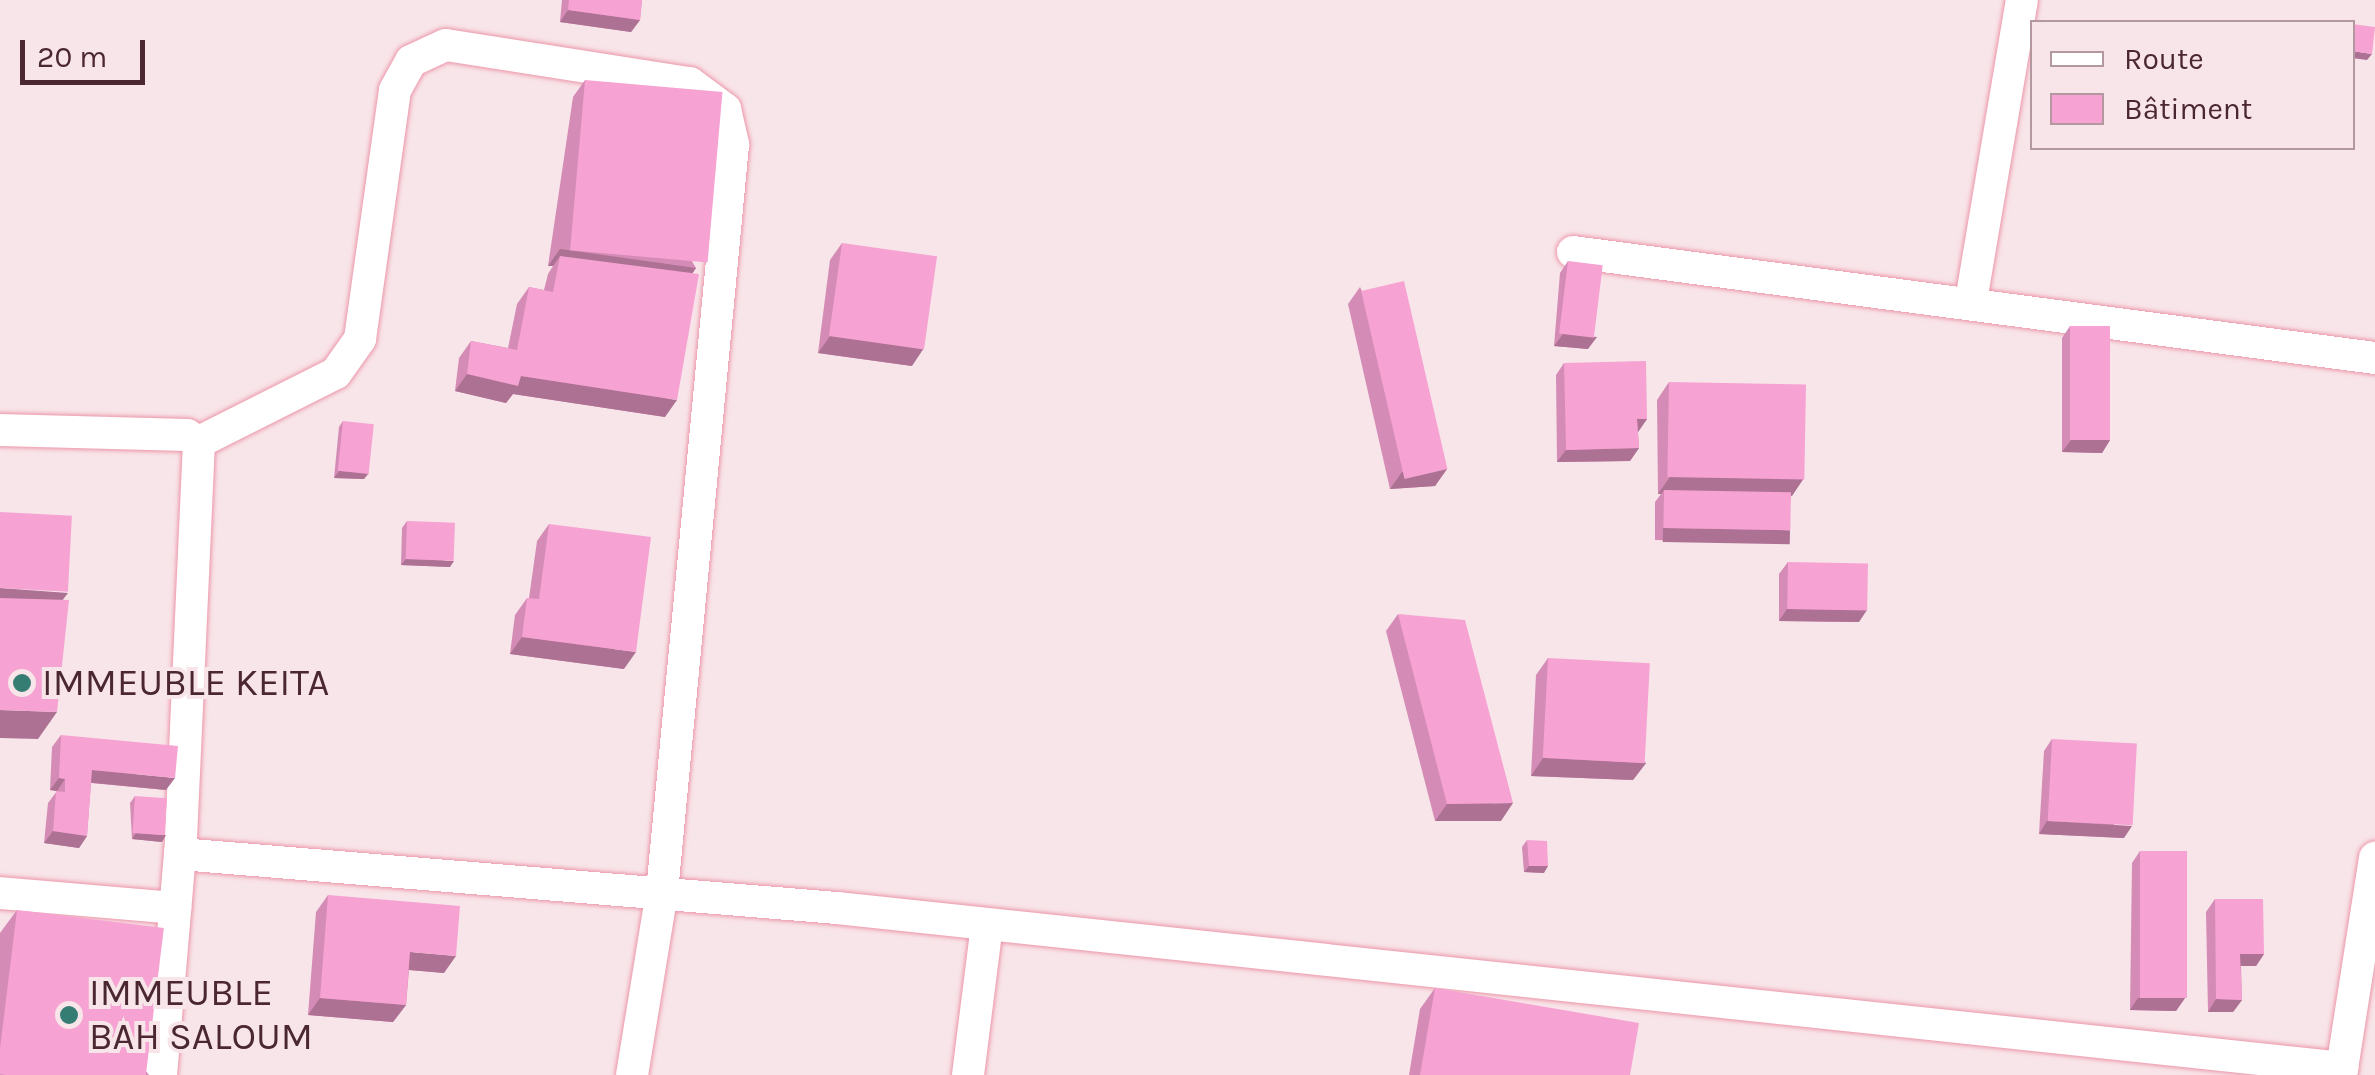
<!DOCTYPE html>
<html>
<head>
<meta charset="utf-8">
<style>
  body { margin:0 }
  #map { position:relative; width:2375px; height:1075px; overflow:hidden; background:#f8e5e9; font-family:Karla,sans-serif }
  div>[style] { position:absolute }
  .roads { filter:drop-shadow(0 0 2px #ec96aa) drop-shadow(0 0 2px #ec96aa) }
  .minor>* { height:32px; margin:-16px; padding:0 16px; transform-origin:16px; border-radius:16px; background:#fff }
  .wall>* { inset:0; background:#d48bb5 }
  .shaded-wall>* { inset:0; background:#ac7193; transform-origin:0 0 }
  .building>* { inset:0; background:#f6a2d2; transform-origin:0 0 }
  .dots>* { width:28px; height:28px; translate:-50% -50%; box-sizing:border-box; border:5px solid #f8e5e9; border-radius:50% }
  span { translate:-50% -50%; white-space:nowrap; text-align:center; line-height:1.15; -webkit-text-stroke:8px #f8e5e9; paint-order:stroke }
  .poi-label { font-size:38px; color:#4b2831 }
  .left { translate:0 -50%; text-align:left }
  .legend { position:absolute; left:2030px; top:20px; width:325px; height:130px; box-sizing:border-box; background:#f8e5e9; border:2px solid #b3999f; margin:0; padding:12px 18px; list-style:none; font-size:30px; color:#4b2831 }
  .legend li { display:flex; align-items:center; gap:20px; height:50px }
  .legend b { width:50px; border:2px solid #b3999f }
  .scale { position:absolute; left:20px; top:40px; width:125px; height:45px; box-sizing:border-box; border:5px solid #4b2831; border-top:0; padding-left:12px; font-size:30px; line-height:35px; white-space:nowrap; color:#4b2831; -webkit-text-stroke:8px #f8e5e9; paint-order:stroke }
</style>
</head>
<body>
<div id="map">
  <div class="roads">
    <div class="minor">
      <i style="left:1573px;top:252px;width:809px;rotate:7.53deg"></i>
      <i style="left:1971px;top:301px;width:305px;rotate:-80.4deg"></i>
      <i style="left:0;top:430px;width:187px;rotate:1.5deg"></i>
      <i style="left:187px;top:435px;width:14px;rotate:30deg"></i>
      <i style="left:199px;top:442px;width:412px;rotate:92.6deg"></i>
      <i style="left:199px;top:442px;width:153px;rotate:-26.7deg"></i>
      <i style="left:336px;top:373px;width:42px;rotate:-54.8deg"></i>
      <i style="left:360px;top:339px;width:251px;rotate:-82deg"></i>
      <i style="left:395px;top:90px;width:33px;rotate:-61deg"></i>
      <i style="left:411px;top:61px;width:38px;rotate:-25deg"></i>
      <i style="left:446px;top:45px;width:247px;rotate:8.9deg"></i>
      <i style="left:690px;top:83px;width:44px;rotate:36.6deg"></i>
      <i style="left:725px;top:109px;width:37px;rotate:77deg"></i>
      <i style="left:733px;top:145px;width:750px;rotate:95.43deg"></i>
      <i style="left:662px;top:892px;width:185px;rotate:99.3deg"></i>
      <i style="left:0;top:893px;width:176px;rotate:4.9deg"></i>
      <i style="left:161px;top:1075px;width:222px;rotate:-85.1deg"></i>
      <i style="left:180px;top:854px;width:659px;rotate:4.7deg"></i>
      <i style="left:837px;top:908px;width:1514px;rotate:6.06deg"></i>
      <i style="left:968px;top:1075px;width:152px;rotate:-82.8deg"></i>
      <i style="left:2341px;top:1075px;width:220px;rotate:-81.1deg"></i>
    </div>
  </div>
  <div class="wall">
    <i style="clip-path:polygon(562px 0,642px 0,640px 20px,631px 32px,560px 22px)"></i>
    <i style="clip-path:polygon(585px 80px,696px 268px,692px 274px,665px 417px,513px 394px,506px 403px,455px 391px,459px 358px,471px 341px,508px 348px,517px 304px,529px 287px,544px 290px,548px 274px,553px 266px,548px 266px,573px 97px)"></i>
    <i style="clip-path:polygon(842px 243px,912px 366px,818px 353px,830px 260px)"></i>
    <i style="clip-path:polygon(1568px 261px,1588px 349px,1554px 346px,1560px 273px)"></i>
    <i style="clip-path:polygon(1360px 287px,1447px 469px,1435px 486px,1390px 489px,1348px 304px)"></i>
    <i style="clip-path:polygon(2070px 326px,2110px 440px,2102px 453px,2062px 452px,2062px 338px)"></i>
    <i style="clip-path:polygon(1564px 363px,1647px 419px,1638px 432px,1639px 448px,1630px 461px,1557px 462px,1556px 375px)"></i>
    <i style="clip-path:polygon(1669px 382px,1804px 478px,1791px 496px,1782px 543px,1655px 540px,1655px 502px,1661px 494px,1658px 494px,1657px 400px)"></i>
    <i style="clip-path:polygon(343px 421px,364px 479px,334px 478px,339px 427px)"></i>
    <i style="clip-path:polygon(407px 521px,450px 567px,401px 565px,402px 528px)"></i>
    <i style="clip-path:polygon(549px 524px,624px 669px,510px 654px,515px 615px,527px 598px,529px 598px,537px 541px)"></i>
    <i style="clip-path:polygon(1788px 562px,1859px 622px,1779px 621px,1779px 574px)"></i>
    <i style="clip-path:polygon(1398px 614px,1501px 821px,1435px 821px,1386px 631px)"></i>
    <i style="clip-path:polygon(1548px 658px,1646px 763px,1633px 780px,1531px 776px,1536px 675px)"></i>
    <i style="clip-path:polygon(61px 735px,166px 790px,91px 783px,87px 836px,79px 848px,44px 843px,48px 803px,57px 791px,50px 790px,52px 747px)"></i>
    <i style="clip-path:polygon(2052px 739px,2124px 838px,2039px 834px,2044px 751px)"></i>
    <i style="clip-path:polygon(135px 796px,162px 842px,132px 839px,130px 803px)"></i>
    <i style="clip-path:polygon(1527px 840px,1544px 873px,1524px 872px,1522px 847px)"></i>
    <i style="clip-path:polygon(2140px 851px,2185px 998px,2176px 1011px,2130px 1010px,2132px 863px)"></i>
    <i style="clip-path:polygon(328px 895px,444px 973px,409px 970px,406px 1005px,393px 1022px,308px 1015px,316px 912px)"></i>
    <i style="clip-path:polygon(2215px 899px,2264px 954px,2256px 966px,2241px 966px,2242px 1000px,2233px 1012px,2208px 1012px,2206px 912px)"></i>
    <i style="clip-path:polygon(17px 910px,149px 1075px,0 1075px,0 933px)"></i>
    <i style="clip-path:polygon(1435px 988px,1630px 1075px,1409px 1075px,1420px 1009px)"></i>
  </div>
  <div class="shaded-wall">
    <i style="clip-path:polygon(568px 10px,640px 20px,631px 32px,560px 22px)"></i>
    <i style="clip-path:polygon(2352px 51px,2372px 54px,2367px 60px,2352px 58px)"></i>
    <i style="clip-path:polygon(560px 249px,696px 268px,684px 285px,560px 256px,553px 266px,548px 266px)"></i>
    <i style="clip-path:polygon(1563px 334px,1597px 337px,1588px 349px,1554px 346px)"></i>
    <i style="clip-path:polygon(830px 336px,924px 348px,912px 366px,818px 353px)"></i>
    <i style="clip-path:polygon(467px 374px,521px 376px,677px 400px,665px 417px,513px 394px,506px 403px,455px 391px)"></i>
    <i style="clip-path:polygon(1637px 419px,1647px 419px,1638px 432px)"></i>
    <i style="clip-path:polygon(2071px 440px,2110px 440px,2102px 453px,2062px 452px)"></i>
    <i style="clip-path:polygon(1639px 448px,1630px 461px,1557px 462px,1566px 450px)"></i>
    <i style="clip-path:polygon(1447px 469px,1435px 486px,1390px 489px,1402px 472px)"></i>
    <i style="clip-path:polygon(339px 471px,369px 473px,364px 479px,334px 478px)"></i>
    <i style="clip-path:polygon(1670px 477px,1804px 478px,1792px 496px,1664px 494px,1664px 490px,1661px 494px,1658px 494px)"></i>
    <i style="left:1663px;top:528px;width:127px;height:14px;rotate:1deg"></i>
    <i style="clip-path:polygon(406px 559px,454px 561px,450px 567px,401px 565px)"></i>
    <i style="clip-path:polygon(0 588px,68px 593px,55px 610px,0 606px)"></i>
    <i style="clip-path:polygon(1787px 609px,1867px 610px,1859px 622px,1779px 621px)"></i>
    <i style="clip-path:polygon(522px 637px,636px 652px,624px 669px,510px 654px)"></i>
    <i style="clip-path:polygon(0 710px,57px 712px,38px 739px,0 738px)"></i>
    <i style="clip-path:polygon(1543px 758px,1646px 763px,1633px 780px,1531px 776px)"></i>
    <i style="clip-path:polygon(92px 770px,175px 778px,166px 790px,84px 782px)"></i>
    <i style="clip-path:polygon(59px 778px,65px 779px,57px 791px,50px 790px)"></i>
    <i style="clip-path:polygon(1513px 803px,1501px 821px,1435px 821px,1447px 804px)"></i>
    <i style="clip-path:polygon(2047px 821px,2132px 826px,2124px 838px,2039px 834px)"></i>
    <i style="clip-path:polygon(53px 831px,87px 836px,79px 848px,44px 843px)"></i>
    <i style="clip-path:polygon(136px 833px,166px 835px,162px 842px,132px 839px)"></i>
    <i style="clip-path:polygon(1529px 866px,1548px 866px,1544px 873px,1524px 872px)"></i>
    <i style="clip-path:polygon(410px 952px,456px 956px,444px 973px,398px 969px)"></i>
    <i style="clip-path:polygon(2240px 954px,2264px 954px,2256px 966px,2232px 966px)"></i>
    <i style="clip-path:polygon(320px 998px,406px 1005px,393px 1022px,308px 1015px)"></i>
    <i style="clip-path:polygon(2138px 998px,2185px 998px,2176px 1011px,2130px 1010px)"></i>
    <i style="clip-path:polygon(2216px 999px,2242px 1000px,2233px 1012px,2208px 1012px)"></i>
  </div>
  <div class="building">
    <i style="clip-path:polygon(569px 0,642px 0,640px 20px,568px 10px)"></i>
    <i style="clip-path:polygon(2352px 24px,2375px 27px,2372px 54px,2352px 51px)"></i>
    <i style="left:585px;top:80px;width:138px;height:171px;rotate:5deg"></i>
    <i style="left:842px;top:243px;width:96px;height:94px;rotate:8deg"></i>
    <i style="clip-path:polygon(560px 256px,699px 274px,677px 400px,521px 376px,518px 386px,467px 374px,471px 341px,517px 350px,529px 287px,553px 292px)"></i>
    <i style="left:1568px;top:261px;width:35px;height:73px;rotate:7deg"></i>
    <i style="left:1404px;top:281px;width:193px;height:44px;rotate:77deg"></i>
    <i style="left:2070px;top:326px;width:40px;height:114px"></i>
    <i style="clip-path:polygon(1646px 361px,1647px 419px,1637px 419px,1639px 448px,1566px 450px,1564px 363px)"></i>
    <i style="left:1669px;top:382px;width:137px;height:95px;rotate:1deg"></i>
    <i style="left:343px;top:421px;width:31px;height:50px;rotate:6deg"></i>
    <i style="left:1664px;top:490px;width:127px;height:38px;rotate:1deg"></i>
    <i style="left:0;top:512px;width:72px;height:76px;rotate:3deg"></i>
    <i style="left:407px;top:521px;width:48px;height:38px;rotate:2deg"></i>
    <i style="clip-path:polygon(549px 524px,651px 537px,636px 652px,522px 637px,527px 598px,539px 599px)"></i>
    <i style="left:1788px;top:562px;width:80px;height:47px;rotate:1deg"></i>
    <i style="clip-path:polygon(0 598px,69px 600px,57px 712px,0 710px)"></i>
    <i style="clip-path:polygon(1398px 614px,1465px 620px,1513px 803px,1447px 804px)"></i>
    <i style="left:1548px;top:658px;width:102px;height:100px;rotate:3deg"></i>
    <i style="clip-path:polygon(61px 735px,178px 746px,175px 778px,92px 770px,87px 836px,53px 831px,56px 791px,65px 792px,65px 779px,59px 778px)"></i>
    <i style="left:2052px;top:739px;width:85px;height:82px;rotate:3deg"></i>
    <i style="left:135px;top:796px;width:32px;height:37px;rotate:4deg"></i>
    <i style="clip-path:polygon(1527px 840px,1547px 841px,1548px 866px,1529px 866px)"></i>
    <i style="left:2140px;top:851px;width:47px;height:147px"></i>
    <i style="clip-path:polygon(328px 895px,460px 906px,456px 956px,410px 952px,406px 1005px,320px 998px)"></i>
    <i style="clip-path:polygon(2215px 899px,2263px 899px,2264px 954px,2240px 954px,2242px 1000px,2216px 999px)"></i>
    <i style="left:17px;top:910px;width:148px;height:165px;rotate:7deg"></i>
    <i style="clip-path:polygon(1435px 988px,1639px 1023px,1630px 1075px,1420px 1075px)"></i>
  </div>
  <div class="dots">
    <i style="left:22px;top:683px;background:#357c73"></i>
    <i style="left:69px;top:1015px;background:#357c73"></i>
  </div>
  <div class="poi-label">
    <span class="left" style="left:42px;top:683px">IMMEUBLE KEITA</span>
    <span class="left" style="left:89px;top:1015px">IMMEUBLE<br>BAH SALOUM</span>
  </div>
  <ul class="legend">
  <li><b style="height:12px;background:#fff"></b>Route</li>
  <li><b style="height:28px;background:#f6a2d2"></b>Bâtiment</li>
  </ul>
  <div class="scale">20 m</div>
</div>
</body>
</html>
